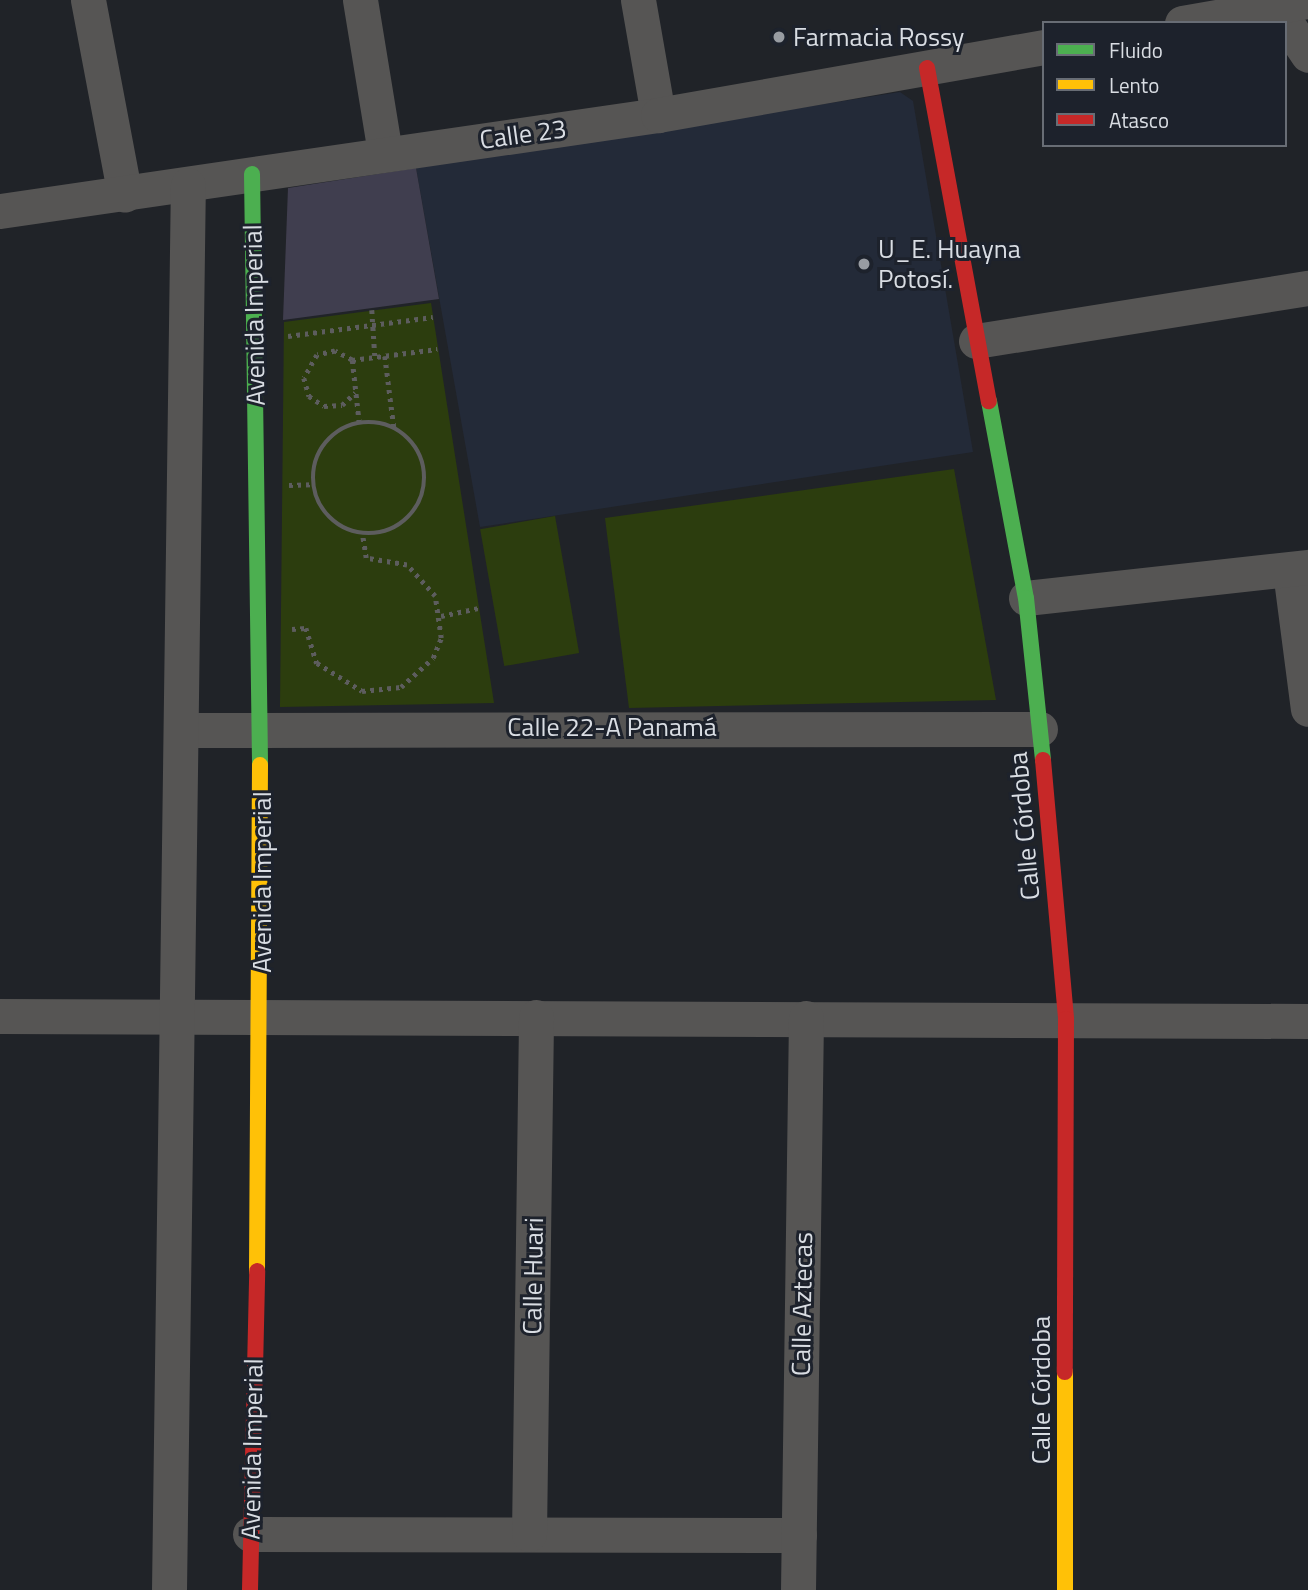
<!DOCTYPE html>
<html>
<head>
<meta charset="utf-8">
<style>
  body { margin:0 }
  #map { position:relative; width:1308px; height:1590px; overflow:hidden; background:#202328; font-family:"Titillium Web",sans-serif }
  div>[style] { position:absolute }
  .built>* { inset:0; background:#232a38 }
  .green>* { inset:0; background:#2c3d0e; transform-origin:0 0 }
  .building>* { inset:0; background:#403e4f }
  .path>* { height:4.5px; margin-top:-2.25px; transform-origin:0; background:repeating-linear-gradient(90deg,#5d5d5e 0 3.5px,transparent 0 8.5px) }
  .path>.ring { margin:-2.25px; padding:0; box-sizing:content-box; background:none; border:4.5px solid #5d5d5e; border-radius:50% }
  .street>* { height:35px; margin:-17.5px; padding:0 17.5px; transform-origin:17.5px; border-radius:17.5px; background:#565554 }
  .fast>* { height:16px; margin:-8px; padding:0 8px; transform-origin:8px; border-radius:8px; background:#4caf50 }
  .slow>* { height:16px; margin:-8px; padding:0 8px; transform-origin:8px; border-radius:8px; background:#ffc107 }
  .jam>* { height:16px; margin:-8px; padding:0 8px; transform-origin:8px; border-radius:8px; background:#c62828 }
  .dots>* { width:19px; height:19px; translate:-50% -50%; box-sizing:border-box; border:4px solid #1d222c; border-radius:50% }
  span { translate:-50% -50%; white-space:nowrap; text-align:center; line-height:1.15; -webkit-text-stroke:6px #1d222c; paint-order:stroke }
  .poi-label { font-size:26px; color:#d9dde3 }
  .left { translate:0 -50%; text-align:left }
  .street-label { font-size:26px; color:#d9dde3 }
  .legend { position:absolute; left:1042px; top:21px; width:245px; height:126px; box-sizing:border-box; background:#1d222c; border:2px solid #686d75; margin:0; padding:9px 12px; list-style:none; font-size:21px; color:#d9dde3 }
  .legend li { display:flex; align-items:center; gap:14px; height:35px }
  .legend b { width:35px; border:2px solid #686d75 }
</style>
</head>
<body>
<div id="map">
  <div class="built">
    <i style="clip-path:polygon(900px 92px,913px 101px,973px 452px,480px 527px,416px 168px)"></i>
  </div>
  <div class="green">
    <i style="clip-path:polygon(431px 303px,494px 703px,280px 707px,284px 322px)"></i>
    <i style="clip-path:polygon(954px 469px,996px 700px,629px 708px,605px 518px)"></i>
    <i style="left:555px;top:516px;width:139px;height:76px;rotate:80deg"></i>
  </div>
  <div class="building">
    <i style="clip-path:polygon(416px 168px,439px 299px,283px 320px,288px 188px)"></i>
  </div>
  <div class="path">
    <i style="left:372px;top:310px;width:47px;rotate:86.3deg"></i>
    <i style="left:288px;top:336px;width:146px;rotate:-7.5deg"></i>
    <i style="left:385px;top:356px;width:72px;rotate:82.8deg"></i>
    <i style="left:352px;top:360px;width:19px;rotate:-152deg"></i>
    <i style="left:335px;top:351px;width:18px;rotate:167deg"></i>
    <i style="left:317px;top:355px;width:26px;rotate:119deg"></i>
    <i style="left:304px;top:378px;width:19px;rotate:74deg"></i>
    <i style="left:309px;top:396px;width:18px;rotate:34deg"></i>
    <i style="left:324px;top:406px;width:18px;rotate:-3deg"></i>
    <i style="left:342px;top:405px;width:18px;rotate:-43deg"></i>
    <i class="ring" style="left:313px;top:422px;width:107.5px;height:107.5px"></i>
    <i style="left:359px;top:423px;width:63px;rotate:-96.3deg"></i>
    <i style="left:352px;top:360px;width:86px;rotate:-7.4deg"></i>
    <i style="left:289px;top:485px;width:24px;rotate:-2deg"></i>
    <i style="left:441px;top:616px;width:39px;rotate:-12deg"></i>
    <i style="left:292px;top:629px;width:14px;rotate:-4deg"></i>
    <i style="left:306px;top:628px;width:37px;rotate:73deg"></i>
    <i style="left:317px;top:663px;width:53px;rotate:31.9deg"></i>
    <i style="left:362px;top:691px;width:39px;rotate:-6deg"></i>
    <i style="left:401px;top:687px;width:43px;rotate:-42.2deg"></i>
    <i style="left:433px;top:658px;width:22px;rotate:-68deg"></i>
    <i style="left:441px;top:638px;width:42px;rotate:-98.1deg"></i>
    <i style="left:435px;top:596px;width:42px;rotate:-132.1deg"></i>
    <i style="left:407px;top:565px;width:42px;rotate:-170.3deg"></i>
    <i style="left:366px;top:558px;width:24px;rotate:-99deg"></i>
  </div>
  <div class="street">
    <i style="left:88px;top:0;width:198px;rotate:79.3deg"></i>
    <i style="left:360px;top:0;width:155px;rotate:80.7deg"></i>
    <i style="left:638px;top:0;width:117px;rotate:80.1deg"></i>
    <i style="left:1271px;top:0;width:66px;rotate:56.1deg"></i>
    <i style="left:1182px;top:23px;width:128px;rotate:-9.9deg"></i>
    <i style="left:0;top:211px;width:665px;rotate:-8.3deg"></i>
    <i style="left:658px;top:115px;width:392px;rotate:-10deg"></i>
    <i style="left:976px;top:341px;width:336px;rotate:-9.1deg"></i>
    <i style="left:1290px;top:571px;width:139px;rotate:82.6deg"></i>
    <i style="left:1026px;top:598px;width:284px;rotate:-6.3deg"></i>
    <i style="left:184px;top:730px;width:856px;rotate:-0.07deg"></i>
    <i style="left:0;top:1016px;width:1308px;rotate:0.22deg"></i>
    <i style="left:250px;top:1534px;width:549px;rotate:0.1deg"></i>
    <i style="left:529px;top:1534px;width:517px;rotate:-89.22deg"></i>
    <i style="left:169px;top:1590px;width:1405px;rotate:-89.23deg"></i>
    <i style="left:798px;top:1590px;width:572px;rotate:-89.2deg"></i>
  </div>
  <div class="fast">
    <i style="left:252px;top:174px;width:591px;rotate:89.22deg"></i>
    <i style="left:989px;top:401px;width:200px;rotate:79.4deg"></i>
    <i style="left:1026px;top:598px;width:163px;rotate:84deg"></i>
  </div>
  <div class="slow">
    <i style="left:257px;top:1271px;width:506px;rotate:-89.66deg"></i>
    <i style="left:1065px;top:1590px;width:218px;rotate:-90deg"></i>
  </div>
  <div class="jam">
    <i style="left:927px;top:68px;width:339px;rotate:79.5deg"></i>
    <i style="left:1043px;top:760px;width:260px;rotate:84.9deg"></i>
    <i style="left:1066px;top:1019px;width:353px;rotate:90.2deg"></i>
    <i style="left:250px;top:1590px;width:319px;rotate:-88.7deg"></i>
  </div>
  <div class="dots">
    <i style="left:779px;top:37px;background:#989ca2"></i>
    <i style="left:864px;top:264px;background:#989ca2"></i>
  </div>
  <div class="poi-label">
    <span class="left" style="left:793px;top:37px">Farmacia Rossy</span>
    <span class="left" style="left:878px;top:264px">U_E. Huayna<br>Potosí.</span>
  </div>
  <div class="street-label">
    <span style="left:523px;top:134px;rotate:-8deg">Calle 23</span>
    <span style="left:254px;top:315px;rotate:-91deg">Avenida Imperial</span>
    <span style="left:612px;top:727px">Calle 22-A Panamá</span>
    <span style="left:1024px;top:826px;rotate:-95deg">Calle Córdoba</span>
    <span style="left:262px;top:882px;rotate:-90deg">Avenida Imperial</span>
    <span style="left:533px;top:1276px;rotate:-89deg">Calle Huari</span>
    <span style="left:802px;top:1304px;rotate:-89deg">Calle Aztecas</span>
    <span style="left:1041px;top:1390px;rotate:-90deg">Calle Córdoba</span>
    <span style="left:252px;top:1449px;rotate:-89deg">Avenida Imperial</span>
  </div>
  <ul class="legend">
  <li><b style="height:9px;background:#4caf50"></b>Fluido</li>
  <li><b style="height:9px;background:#ffc107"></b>Lento</li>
  <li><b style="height:9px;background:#c62828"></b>Atasco</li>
  </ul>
</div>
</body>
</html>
